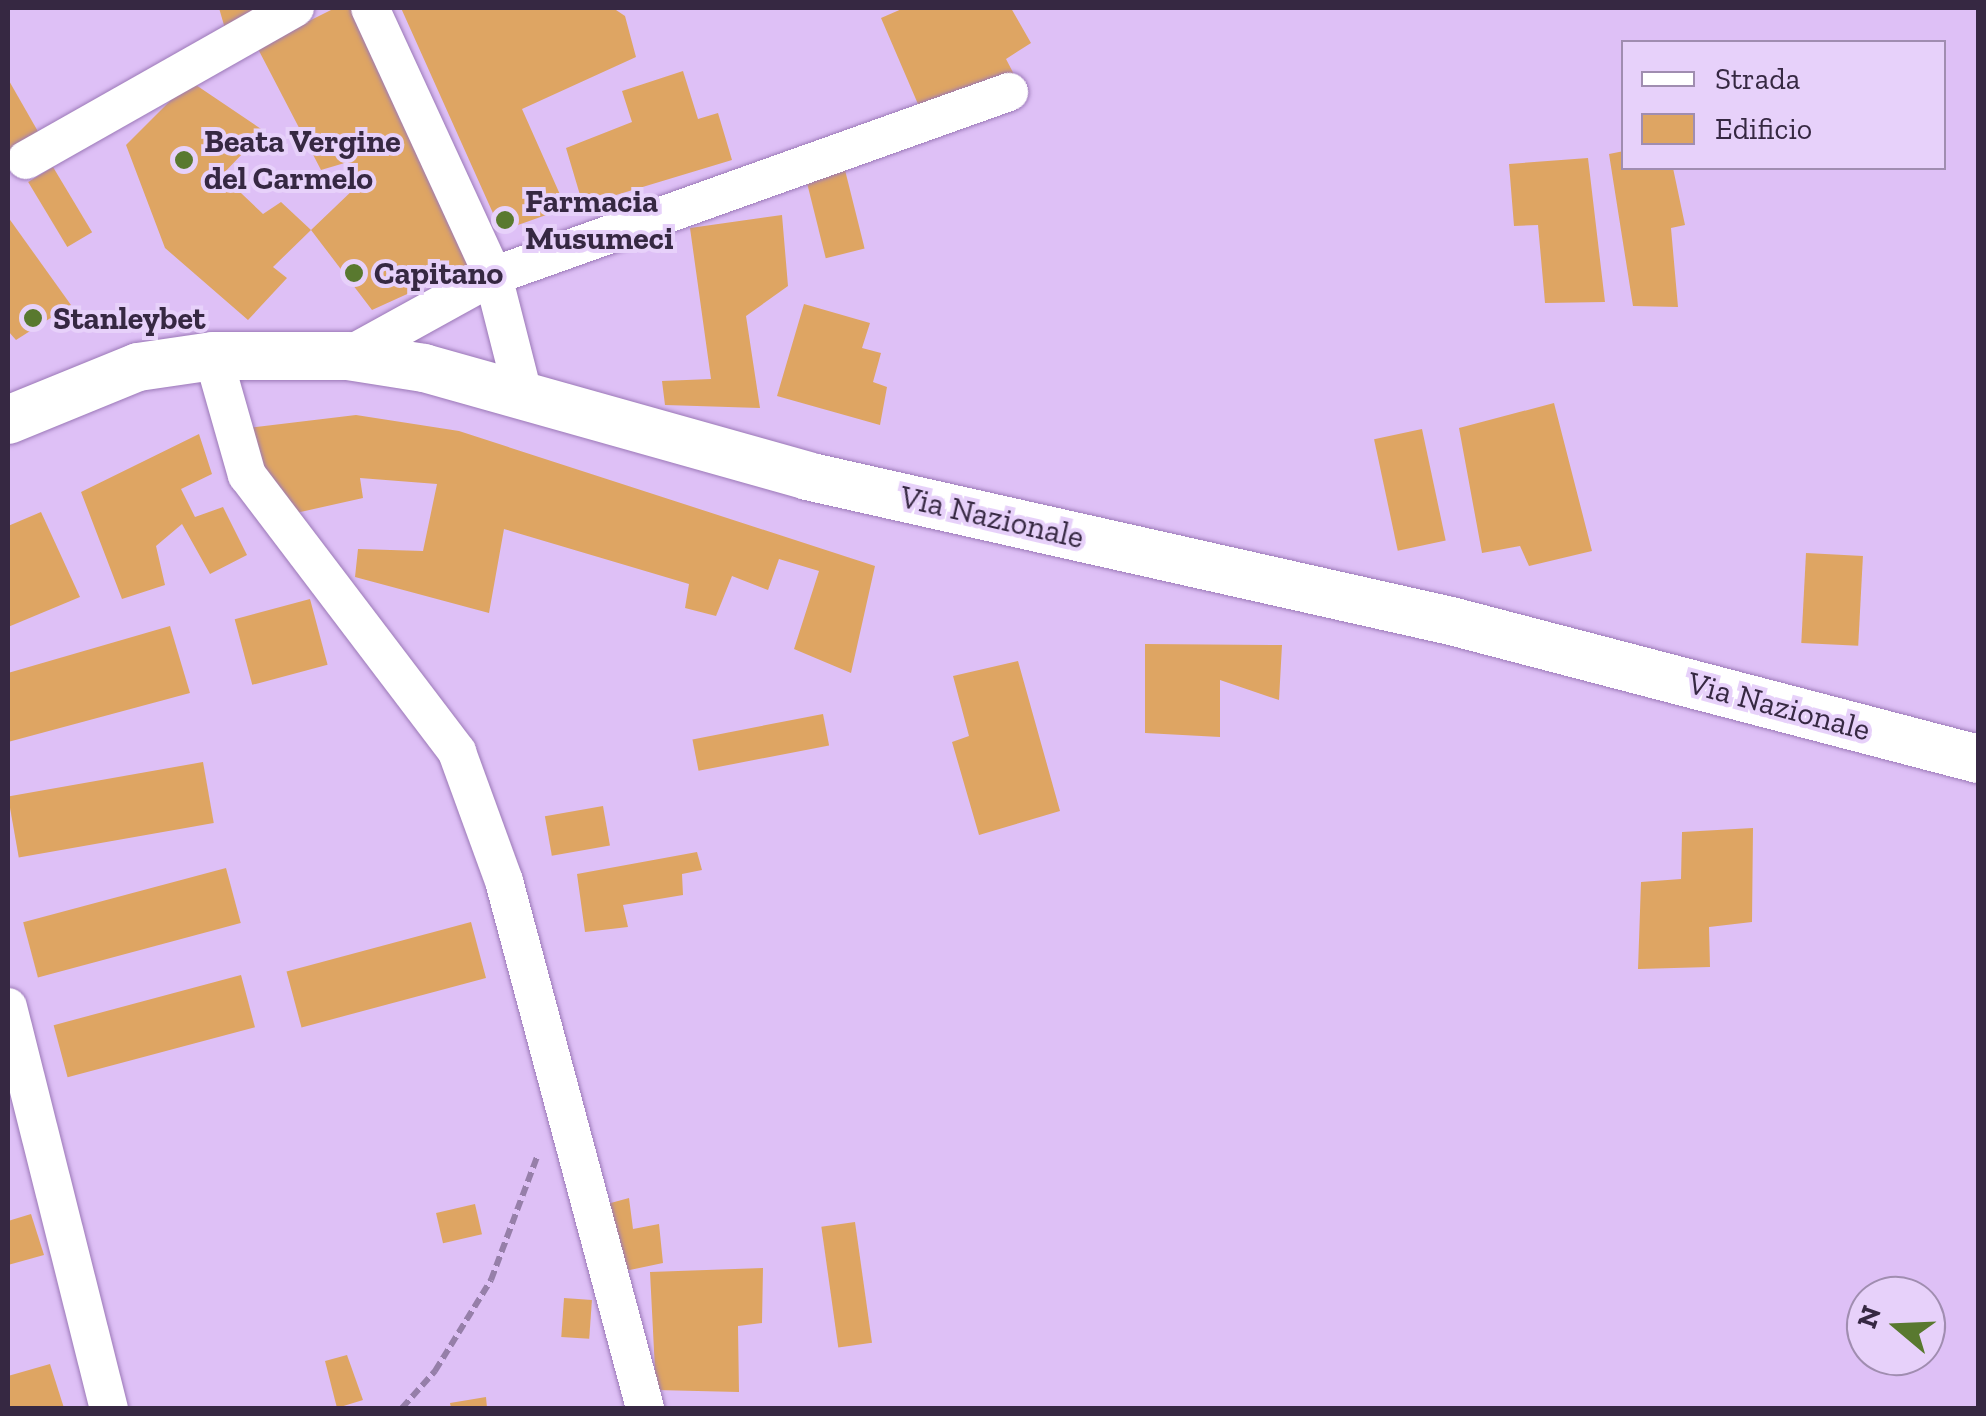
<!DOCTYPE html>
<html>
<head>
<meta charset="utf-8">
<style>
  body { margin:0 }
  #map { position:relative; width:1986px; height:1416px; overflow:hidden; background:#dec0f6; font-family:"Zilla Slab",serif }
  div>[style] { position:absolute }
  .building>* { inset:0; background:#dea563; transform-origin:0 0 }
  .path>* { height:6px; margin-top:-3px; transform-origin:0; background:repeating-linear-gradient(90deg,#967fa9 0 10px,transparent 0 15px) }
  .roads { filter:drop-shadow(0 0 2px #9b78b7) drop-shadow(0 0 2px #9b78b7) }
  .minor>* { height:38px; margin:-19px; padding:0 19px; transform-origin:19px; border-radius:19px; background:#fff }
  .major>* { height:48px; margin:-24px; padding:0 24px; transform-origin:24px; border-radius:24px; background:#fff }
  .dots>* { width:28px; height:28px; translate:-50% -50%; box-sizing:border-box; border:5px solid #e7d1fa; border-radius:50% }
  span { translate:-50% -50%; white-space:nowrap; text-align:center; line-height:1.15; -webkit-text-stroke:8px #e7d1fa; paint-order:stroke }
  .poi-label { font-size:32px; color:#362842; font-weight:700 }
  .left { translate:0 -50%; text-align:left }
  .street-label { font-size:32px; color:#362842 }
  .frame { position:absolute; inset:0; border:10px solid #362842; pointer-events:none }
  .legend { position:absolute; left:1621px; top:40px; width:325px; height:130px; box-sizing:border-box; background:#e7d1fa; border:2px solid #a08db0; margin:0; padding:12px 18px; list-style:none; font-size:30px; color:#362842 }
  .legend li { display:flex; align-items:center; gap:20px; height:50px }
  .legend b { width:50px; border:2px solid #a08db0 }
  .north { position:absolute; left:1846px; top:1276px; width:100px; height:100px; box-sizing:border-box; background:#e7d1fa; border:2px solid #a08db0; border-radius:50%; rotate:289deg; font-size:28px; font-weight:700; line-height:40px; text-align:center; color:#362842 }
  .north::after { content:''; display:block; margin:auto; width:35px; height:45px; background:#59792f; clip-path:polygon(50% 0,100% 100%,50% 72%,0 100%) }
</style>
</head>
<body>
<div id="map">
  <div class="building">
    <i style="clip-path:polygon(219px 8px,272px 8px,226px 32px)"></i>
    <i style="clip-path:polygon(335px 8px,352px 8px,471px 265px,372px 310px,311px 230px,273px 267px,287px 278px,248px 320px,165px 248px,126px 145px,190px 81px,264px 131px,222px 175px,263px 214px,281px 202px,311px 230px,357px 186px,348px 162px,321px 170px,257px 47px)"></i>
    <i style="clip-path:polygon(401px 8px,613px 8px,625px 16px,636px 57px,522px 109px,566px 208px,501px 231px)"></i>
    <i style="clip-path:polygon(904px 8px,1011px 8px,1031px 43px,1006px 59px,1017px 80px,924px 118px,881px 18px)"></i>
    <i style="clip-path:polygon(683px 71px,698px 119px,718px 113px,732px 160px,583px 205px,566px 148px,632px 122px,622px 91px)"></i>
    <i style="clip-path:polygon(8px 79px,40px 135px,8px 152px)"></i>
    <i style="clip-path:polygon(1624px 151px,1624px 168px,1673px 168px,1685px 225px,1671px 228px,1678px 307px,1633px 306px,1609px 154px)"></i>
    <i style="clip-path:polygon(1588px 158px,1605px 302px,1545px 303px,1538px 225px,1514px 226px,1509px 164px)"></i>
    <i style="left:53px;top:167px;width:76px;height:29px;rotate:59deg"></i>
    <i style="left:845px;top:170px;width:81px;height:40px;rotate:76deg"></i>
    <i style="clip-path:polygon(782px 215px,788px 286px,746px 316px,760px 408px,665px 405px,662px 381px,711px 379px,690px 228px)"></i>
    <i style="clip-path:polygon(8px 217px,71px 305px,16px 340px,8px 331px)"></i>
    <i style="clip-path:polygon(804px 304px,870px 323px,862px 348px,881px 353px,873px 382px,887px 387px,880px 425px,777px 396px)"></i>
    <i style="clip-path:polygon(1554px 403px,1592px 551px,1529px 566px,1520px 546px,1482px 553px,1459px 428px)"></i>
    <i style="clip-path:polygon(356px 415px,459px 431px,875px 566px,851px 673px,794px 649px,819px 571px,779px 559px,768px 590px,732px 576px,716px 616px,685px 608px,689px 584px,504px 529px,489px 613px,355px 577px,358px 549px,423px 551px,437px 484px,360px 478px,363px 498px,287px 515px,262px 474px,247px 428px)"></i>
    <i style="left:1422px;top:429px;width:114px;height:49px;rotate:78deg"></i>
    <i style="clip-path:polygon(199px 434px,212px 474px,181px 489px,195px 517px,223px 507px,247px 555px,210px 574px,182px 524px,156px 546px,165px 585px,122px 599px,81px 492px)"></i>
    <i style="clip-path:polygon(41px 512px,80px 597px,8px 627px,8px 526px)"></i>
    <i style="left:1806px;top:553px;width:57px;height:90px;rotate:3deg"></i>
    <i style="left:310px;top:599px;width:68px;height:78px;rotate:75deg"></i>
    <i style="clip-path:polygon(170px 626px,190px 693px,8px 742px,8px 673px)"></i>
    <i style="clip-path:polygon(1145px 644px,1282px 645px,1279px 700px,1220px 680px,1220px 737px,1145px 733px)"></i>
    <i style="clip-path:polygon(1018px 661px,1060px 811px,979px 835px,952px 742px,969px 736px,953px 676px)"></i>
    <i style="left:823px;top:714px;width:32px;height:133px;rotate:79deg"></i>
    <i style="left:203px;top:762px;width:62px;height:198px;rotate:80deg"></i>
    <i style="left:603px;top:806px;width:40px;height:59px;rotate:80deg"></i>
    <i style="clip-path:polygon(1753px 828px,1752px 922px,1709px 927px,1710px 967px,1638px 969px,1641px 882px,1681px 879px,1682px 832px)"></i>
    <i style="clip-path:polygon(697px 852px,702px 870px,682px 874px,683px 895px,623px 905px,628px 927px,585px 932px,577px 874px)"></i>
    <i style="left:226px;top:868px;width:57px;height:210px;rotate:75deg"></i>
    <i style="left:471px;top:922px;width:58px;height:191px;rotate:75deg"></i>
    <i style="left:241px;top:975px;width:54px;height:194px;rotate:75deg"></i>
    <i style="clip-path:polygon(629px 1198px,633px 1229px,659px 1224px,663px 1263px,625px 1271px,607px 1204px)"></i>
    <i style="left:475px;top:1204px;width:31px;height:40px;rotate:77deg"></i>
    <i style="clip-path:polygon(31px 1214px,44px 1255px,8px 1265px,8px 1221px)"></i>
    <i style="left:855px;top:1222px;width:122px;height:34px;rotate:82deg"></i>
    <i style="clip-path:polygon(763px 1268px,762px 1323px,738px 1326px,739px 1392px,656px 1390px,650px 1272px)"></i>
    <i style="left:564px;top:1298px;width:28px;height:39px;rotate:4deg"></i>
    <i style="clip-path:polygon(347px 1355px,363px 1400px,337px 1408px,325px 1361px)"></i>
    <i style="clip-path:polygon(50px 1364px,64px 1408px,8px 1408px,8px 1376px)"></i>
    <i style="clip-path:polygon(486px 1397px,487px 1408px,451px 1408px,450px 1403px)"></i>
  </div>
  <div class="path">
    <i style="left:402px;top:1408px;width:50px;rotate:-48.3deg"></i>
    <i style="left:435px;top:1371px;width:107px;rotate:-58.4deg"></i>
    <i style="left:491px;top:1280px;width:131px;rotate:-69.5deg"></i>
  </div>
  <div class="roads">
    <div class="minor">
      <i style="left:370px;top:8px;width:295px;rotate:65.3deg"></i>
      <i style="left:493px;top:276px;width:122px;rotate:75.7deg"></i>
      <i style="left:26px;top:160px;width:309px;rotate:-29.5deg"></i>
      <i style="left:213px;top:356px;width:124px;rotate:74.1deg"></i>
      <i style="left:247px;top:475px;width:348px;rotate:52.8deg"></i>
      <i style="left:457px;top:752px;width:137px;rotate:70deg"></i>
      <i style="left:504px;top:881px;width:546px;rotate:75.02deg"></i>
      <i style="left:348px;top:356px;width:166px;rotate:-28.9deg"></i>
      <i style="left:493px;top:276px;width:548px;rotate:-19.63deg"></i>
      <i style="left:8px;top:1007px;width:414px;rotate:75.9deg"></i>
    </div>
    <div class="major">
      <i style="left:8px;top:420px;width:140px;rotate:-22.2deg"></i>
      <i style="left:138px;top:367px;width:76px;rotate:-8.3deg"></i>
      <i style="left:213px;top:356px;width:135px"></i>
      <i style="left:348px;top:356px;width:77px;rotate:9deg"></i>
      <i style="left:424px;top:368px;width:398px;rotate:15.7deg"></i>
      <i style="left:807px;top:476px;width:660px;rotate:12.69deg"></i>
      <i style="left:1451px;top:621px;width:545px;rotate:14.67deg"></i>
    </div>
  </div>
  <div class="dots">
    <i style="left:184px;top:160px;background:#59792f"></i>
    <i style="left:505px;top:220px;background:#59792f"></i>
    <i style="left:354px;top:273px;background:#59792f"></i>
    <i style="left:33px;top:318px;background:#59792f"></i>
  </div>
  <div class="poi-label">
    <span class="left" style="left:204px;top:160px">Beata Vergine<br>del Carmelo</span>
    <span class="left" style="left:525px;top:220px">Farmacia<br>Musumeci</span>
    <span class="left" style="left:374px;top:273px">Capitano</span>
    <span class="left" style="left:53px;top:318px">Stanleybet</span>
  </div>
  <div class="street-label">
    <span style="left:992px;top:517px;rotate:13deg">Via Nazionale</span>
    <span style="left:1779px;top:706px;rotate:15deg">Via Nazionale</span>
  </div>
  <div class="frame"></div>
  <ul class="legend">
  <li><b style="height:12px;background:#fff"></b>Strada</li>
  <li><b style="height:28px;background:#dea563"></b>Edificio</li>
  </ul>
  <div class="north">N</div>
</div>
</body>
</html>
